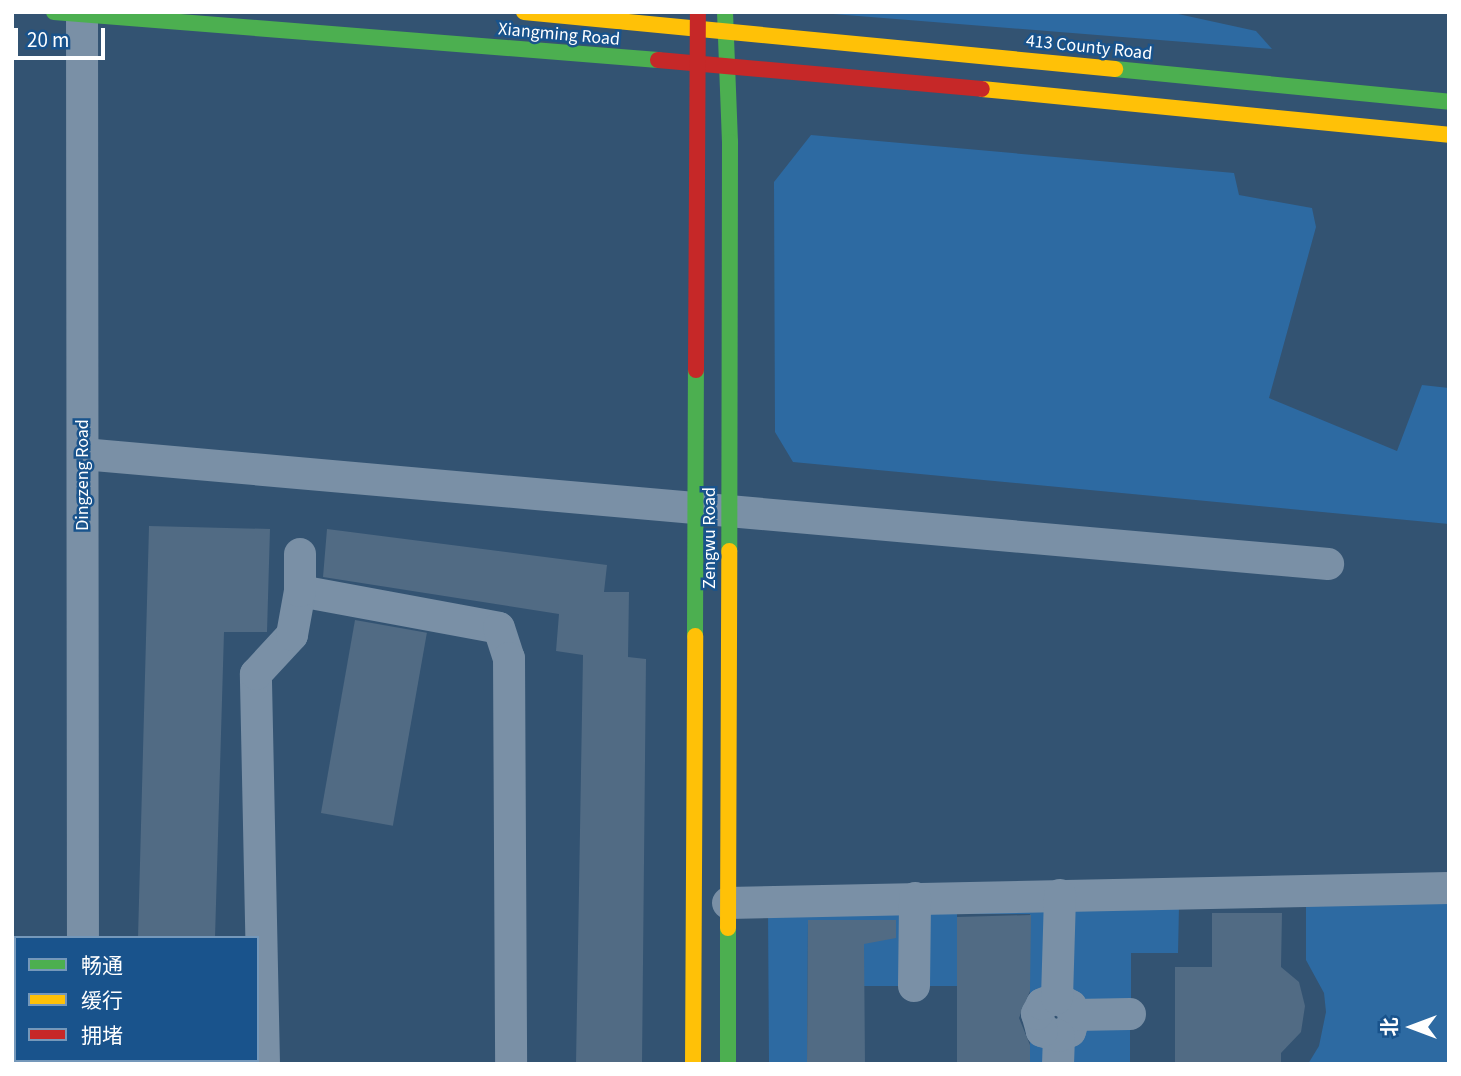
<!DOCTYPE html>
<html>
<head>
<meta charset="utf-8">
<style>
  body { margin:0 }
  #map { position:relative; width:1461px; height:1076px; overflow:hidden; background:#335372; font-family:"Source Sans 3","Noto Sans SC",sans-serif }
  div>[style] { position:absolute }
  .green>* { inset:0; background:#2d6aa2 }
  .building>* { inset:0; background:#516b84; transform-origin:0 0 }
  .street>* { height:32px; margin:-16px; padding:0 16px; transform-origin:16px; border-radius:16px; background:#7a90a6 }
  .fast>* { height:16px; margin:-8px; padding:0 8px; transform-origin:8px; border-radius:8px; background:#4caf50 }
  .slow>* { height:16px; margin:-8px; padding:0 8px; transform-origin:8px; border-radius:8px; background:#ffc107 }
  .jam>* { height:16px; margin:-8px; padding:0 8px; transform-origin:8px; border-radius:8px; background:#c62828 }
  span { translate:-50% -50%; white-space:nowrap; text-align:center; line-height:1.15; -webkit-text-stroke:5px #19538c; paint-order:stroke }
  .street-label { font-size:18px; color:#fff }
  .frame { position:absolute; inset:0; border:14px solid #fff; pointer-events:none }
  .legend { position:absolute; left:14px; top:936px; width:245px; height:126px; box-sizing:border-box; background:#19538c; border:2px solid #7598ba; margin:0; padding:9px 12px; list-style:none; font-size:21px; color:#fff }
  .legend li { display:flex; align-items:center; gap:14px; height:35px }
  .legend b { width:35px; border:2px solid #7598ba }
  .north { position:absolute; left:1377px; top:992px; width:70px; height:70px; -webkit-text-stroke:5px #19538c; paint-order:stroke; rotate:270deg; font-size:19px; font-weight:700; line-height:28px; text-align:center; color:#fff }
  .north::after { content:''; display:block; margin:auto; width:24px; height:32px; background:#fff; clip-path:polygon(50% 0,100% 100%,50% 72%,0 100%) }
  .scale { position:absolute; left:14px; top:28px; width:91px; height:32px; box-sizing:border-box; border:4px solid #fff; border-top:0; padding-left:9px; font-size:21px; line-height:24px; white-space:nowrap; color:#fff; -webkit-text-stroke:5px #19538c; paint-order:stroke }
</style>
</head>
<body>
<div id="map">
  <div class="green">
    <i style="clip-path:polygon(808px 12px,1169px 12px,1256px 31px,1272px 49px)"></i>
    <i style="clip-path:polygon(811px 135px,1234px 173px,1239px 195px,1312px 208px,1316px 227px,1269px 398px,1397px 451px,1422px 385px,1449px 388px,1449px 524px,793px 462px,775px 432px,774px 182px)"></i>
    <i style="clip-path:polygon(1449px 897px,1449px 1064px,1308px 1064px,1319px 1046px,1326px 1012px,1324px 993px,1306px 960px,1306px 900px)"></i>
    <i style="clip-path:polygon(907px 905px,907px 986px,864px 986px,864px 941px,883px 921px,808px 920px,807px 1064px,769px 1064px,768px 909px)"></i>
    <i style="clip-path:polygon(923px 905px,1047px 910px,1052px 1064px,1030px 1064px,1030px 914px,957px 914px,957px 986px,924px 986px)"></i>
    <i style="clip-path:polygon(1082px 906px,1179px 906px,1178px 953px,1131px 953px,1131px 1003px,1083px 1003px,1068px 986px,1071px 915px)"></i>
    <i style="clip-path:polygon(1086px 1026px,1130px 1027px,1130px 1064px,1069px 1064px,1070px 1039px)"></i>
  </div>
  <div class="building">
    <i style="clip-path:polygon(149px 526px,270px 529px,267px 632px,224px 632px,215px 938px,138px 938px)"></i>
    <i style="clip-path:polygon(327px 529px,607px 565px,604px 592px,629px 592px,628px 657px,646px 659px,642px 1064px,576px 1064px,583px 655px,556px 651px,559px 614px,323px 577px)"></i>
    <i style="left:355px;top:620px;width:73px;height:196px;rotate:10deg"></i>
    <i style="clip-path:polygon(1212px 913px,1282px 913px,1281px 967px,1299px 982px,1305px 1006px,1301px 1032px,1281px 1053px,1281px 1064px,1175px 1064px,1175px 967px,1212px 967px)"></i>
    <i style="clip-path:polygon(1031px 915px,1030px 991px,1019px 1018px,1030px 1045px,1030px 1064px,957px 1064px,957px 917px)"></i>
    <i style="clip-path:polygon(808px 920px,896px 920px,896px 938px,864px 944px,865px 1064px,807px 1064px)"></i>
  </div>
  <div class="street">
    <i style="left:82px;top:12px;width:926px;rotate:89.94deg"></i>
    <i style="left:83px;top:454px;width:1250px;rotate:5.05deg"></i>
    <i style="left:300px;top:591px;width:202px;rotate:10.5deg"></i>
    <i style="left:499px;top:628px;width:32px;rotate:72deg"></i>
    <i style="left:509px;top:658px;width:406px;rotate:89.7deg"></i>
    <i style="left:728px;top:903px;width:721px;rotate:-1.19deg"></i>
    <i style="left:914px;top:986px;width:88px;rotate:-89.3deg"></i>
    <i style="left:1057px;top:998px;width:16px;rotate:30deg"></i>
    <i style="left:1071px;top:1006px;width:10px;rotate:66deg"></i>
    <i style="left:1075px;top:1015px;width:17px;rotate:107deg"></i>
    <i style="left:1070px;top:1031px;width:12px;rotate:156deg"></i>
    <i style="left:1059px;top:1036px;width:28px;rotate:92deg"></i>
    <i style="left:1075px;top:1015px;width:55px;rotate:-1deg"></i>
    <i style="left:1059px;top:1036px;width:18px;rotate:-164deg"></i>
    <i style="left:1042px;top:1031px;width:18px;rotate:-106deg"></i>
    <i style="left:1037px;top:1014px;width:11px;rotate:-63deg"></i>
    <i style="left:1042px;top:1004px;width:16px;rotate:-22deg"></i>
    <i style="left:1057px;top:998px;width:103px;rotate:-88.3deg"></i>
    <i style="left:84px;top:1060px;width:4px;rotate:90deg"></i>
    <i style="left:264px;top:1064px;width:390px;rotate:-91.2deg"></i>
    <i style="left:256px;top:674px;width:53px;rotate:-47.3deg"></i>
    <i style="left:292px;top:635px;width:45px;rotate:-79.7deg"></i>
    <i style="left:300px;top:591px;width:37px;rotate:-90deg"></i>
  </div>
  <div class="fast">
    <i style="left:54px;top:12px;width:606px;rotate:4.54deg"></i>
    <i style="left:725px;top:12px;width:130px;rotate:87.8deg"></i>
    <i style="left:730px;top:142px;width:409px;rotate:90.1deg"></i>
    <i style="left:1115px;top:69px;width:336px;rotate:5.6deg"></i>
    <i style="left:695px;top:636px;width:266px;rotate:-89.8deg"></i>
    <i style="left:728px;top:1064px;width:136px;rotate:-90deg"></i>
  </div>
  <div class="slow">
    <i style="left:524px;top:12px;width:594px;rotate:5.51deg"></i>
    <i style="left:982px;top:89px;width:469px;rotate:5.6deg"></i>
    <i style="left:728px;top:928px;width:377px;rotate:-89.8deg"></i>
    <i style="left:693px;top:1064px;width:428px;rotate:-89.7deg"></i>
  </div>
  <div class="jam">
    <i style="left:658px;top:60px;width:325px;rotate:5.1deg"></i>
    <i style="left:696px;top:370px;width:358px;rotate:-89.7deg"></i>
  </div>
  <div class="street-label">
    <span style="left:559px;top:35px;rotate:5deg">Xiangming Road</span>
    <span style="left:1089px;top:48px;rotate:6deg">413 County Road</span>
    <span style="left:83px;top:475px;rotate:-90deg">Dingzeng Road</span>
    <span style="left:710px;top:538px;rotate:-90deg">Zengwu Road</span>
  </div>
  <div class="frame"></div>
  <ul class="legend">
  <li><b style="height:9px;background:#4caf50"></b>畅通</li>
  <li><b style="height:9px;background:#ffc107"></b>缓行</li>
  <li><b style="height:9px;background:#c62828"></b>拥堵</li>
  </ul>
  <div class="north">北</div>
  <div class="scale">20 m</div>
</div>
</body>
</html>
